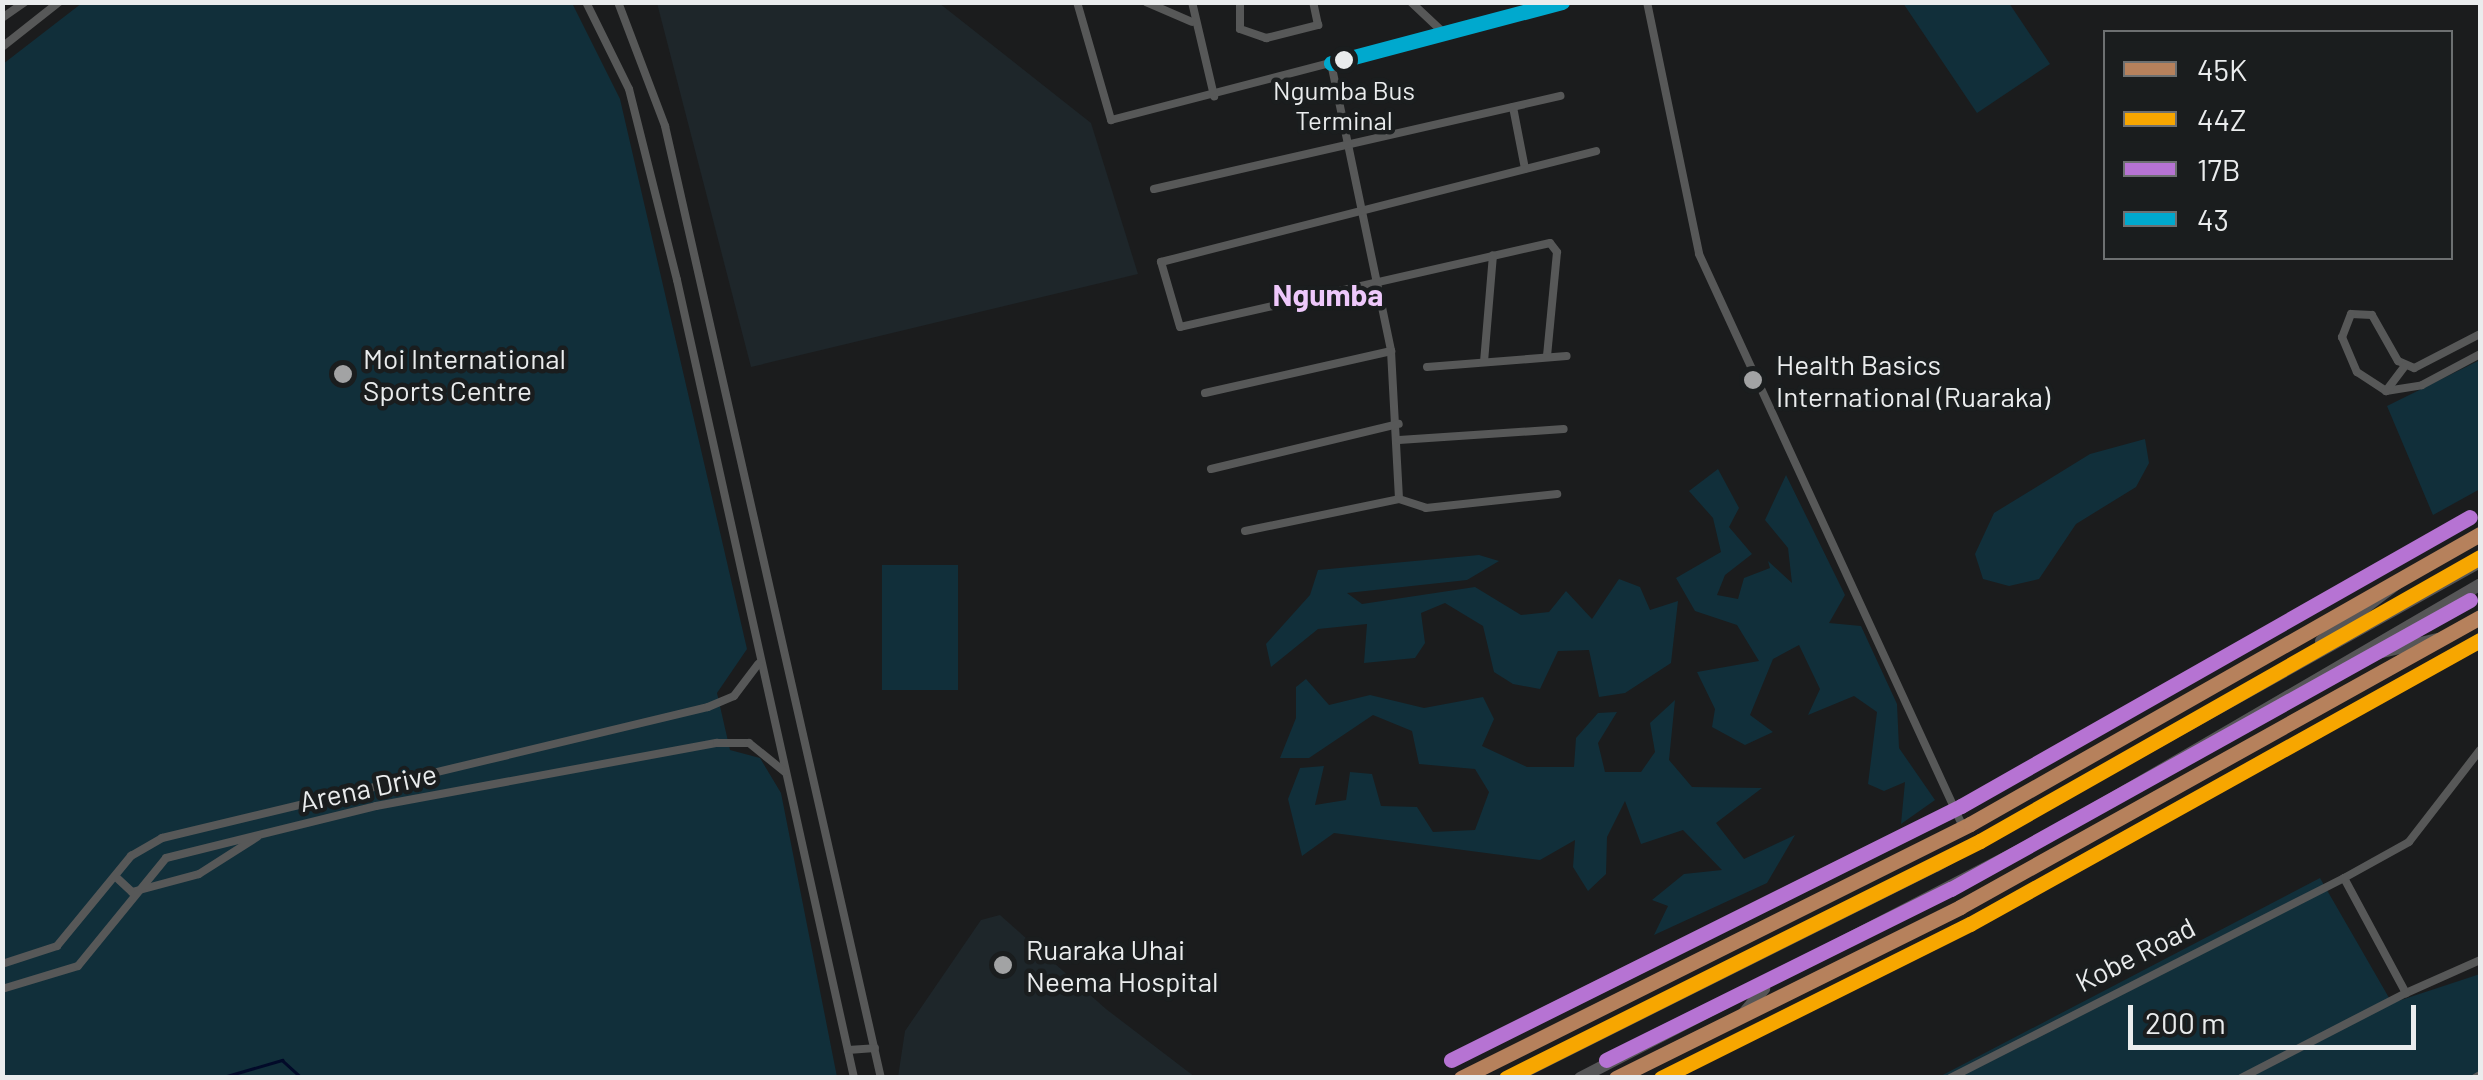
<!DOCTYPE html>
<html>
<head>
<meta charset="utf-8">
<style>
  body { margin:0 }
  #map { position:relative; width:2483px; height:1080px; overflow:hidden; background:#1b1c1d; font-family:Barlow,sans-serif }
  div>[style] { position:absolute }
  .built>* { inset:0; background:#1e262a }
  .green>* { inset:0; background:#112f3a; transform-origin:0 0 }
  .stream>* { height:2.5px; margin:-1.25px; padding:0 1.25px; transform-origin:1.25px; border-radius:1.25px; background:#020a29 }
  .minor>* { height:8px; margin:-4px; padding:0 4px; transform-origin:4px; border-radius:4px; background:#575858 }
  .secondary>* { height:11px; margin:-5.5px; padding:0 5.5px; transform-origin:5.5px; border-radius:5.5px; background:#5a5a5a }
  .trunk>* { height:12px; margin:-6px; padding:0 6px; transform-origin:6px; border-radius:6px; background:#565657 }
  .bus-1>* { height:15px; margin:-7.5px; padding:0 7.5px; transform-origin:7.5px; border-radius:7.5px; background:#b6815c }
  .bus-2>* { height:15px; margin:-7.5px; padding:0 7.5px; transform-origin:7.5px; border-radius:7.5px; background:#f7a600 }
  .bus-3>* { height:15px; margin:-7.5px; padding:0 7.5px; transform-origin:7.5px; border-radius:7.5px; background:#b673d3 }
  .bus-4>* { height:15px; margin:-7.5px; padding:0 7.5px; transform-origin:7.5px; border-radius:7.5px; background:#00a9ce }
  .dots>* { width:28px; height:28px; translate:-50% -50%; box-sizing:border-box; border:5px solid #1a1d1e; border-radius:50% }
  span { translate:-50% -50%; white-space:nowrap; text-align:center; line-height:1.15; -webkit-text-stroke:9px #1a1d1e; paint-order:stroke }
  .bus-label { font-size:26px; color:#eaeced }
  .poi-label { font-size:28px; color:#eaeced }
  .left { translate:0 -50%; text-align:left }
  .street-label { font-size:28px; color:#eaeced }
  .neighbourhood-label { font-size:30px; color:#eec8fb; font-weight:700 }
  .frame { position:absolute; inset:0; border:5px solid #eaeced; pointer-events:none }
  .legend { position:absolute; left:2103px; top:30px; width:350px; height:230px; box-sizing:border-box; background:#1a1d1e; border:2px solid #6d7071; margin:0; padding:12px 18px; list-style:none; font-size:30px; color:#eaeced }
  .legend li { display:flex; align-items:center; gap:20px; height:50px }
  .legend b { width:50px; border:2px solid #6d7071 }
  .scale { position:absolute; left:2128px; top:1005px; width:288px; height:45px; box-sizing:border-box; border:5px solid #eaeced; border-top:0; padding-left:12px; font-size:30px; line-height:35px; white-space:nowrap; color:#eaeced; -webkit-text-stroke:8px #1a1d1e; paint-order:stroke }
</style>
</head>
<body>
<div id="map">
  <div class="built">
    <i style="clip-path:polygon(657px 3px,939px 3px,1091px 123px,1138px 274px,751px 367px)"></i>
    <i style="clip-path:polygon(1000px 915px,1106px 1009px,1195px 1077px,898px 1077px,905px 1031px,981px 920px)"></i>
  </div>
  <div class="green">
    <i style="clip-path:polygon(82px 3px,572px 3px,620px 99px,747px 649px,717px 693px,730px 750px,760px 758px,781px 793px,837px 1077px,3px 1077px,3px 64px)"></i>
    <i style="clip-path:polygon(1903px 3px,2009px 3px,2050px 64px,1977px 113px)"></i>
    <i style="clip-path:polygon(2480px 360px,2480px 489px,2433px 515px,2387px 406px)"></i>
    <i style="clip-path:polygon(2145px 439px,2149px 463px,2136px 487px,2076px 524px,2039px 579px,2009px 586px,1983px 579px,1975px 554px,1994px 513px,2090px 454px)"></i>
    <i style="clip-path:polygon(1718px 469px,1739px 508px,1729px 527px,1752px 554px,1725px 575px,1717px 595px,1738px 599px,1744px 578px,1770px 568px,1768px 561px,1792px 583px,1788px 548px,1765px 520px,1786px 475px,1845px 595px,1829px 623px,1861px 626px,1897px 704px,1899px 748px,1935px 800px,1901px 824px,1905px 782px,1884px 791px,1868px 784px,1877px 712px,1854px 696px,1808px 715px,1820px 689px,1799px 645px,1773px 659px,1750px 715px,1773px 732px,1745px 745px,1712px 727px,1715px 709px,1697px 672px,1759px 661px,1737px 625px,1695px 611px,1676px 578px,1721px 552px,1713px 518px,1689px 491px)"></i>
    <i style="clip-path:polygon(1479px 555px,1499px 561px,1467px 580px,1347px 593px,1362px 604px,1475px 587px,1521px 615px,1549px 612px,1566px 591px,1592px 619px,1619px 579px,1640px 587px,1650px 610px,1678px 601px,1671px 663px,1625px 693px,1599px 697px,1589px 650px,1558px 651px,1540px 689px,1513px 684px,1494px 672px,1483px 626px,1445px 603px,1421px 613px,1425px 643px,1415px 658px,1364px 663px,1367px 624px,1318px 629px,1271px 667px,1266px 644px,1310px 595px,1318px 570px)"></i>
    <i style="left:882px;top:565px;width:76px;height:125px"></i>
    <i style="clip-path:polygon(1306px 679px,1329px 705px,1370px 695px,1424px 708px,1483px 697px,1494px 719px,1482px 746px,1527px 767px,1574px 767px,1576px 738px,1598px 713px,1617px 712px,1598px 743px,1605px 772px,1641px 772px,1655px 752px,1650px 723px,1675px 700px,1669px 760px,1692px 787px,1762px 788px,1716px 823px,1744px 859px,1795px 835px,1767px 883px,1654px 935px,1668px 906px,1652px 900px,1684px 874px,1722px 870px,1683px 830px,1641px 844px,1625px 801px,1607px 837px,1606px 874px,1588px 891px,1573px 867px,1575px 840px,1540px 860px,1334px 833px,1302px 856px,1288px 799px,1300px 768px,1324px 766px,1315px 805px,1346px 800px,1350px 772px,1372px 774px,1381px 806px,1417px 807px,1433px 832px,1475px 830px,1489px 792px,1475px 769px,1419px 764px,1412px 731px,1373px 715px,1309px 758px,1280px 758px,1296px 718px,1296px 687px)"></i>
    <i style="clip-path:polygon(2320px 878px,2392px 1003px,2480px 974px,2480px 1077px,1937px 1078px)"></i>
  </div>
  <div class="stream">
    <i style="left:220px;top:1078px;width:65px;rotate:-16.2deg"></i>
    <i style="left:282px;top:1060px;width:27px;rotate:42deg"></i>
  </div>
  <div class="minor">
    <i style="left:586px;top:2px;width:97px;rotate:63.7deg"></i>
    <i style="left:629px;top:89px;width:197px;rotate:75.9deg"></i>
    <i style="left:677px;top:280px;width:817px;rotate:77.49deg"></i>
    <i style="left:618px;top:2px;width:133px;rotate:69.2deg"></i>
    <i style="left:665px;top:126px;width:976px;rotate:77.22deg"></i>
    <i style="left:1077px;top:2px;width:123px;rotate:73.9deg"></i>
    <i style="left:1111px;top:120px;width:468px;rotate:-14.6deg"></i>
    <i style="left:1146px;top:2px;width:50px;rotate:23.5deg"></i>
    <i style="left:1192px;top:2px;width:97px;rotate:76.8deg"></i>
    <i style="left:1240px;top:2px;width:27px;rotate:90deg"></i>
    <i style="left:1240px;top:29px;width:28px;rotate:19deg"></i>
    <i style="left:1266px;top:38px;width:54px;rotate:-14deg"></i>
    <i style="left:1318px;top:25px;width:24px;rotate:-102deg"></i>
    <i style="left:1411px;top:2px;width:47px;rotate:43.3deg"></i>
    <i style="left:1647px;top:2px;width:257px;rotate:78.3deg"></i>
    <i style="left:1699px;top:254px;width:631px;rotate:65.26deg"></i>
    <i style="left:2px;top:18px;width:28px;rotate:-35deg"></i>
    <i style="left:2px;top:47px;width:73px;rotate:-38.3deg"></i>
    <i style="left:1331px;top:63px;width:294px;rotate:78.2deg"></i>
    <i style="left:1391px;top:351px;width:148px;rotate:86.9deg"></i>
    <i style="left:1513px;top:107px;width:63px;rotate:79deg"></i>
    <i style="left:1154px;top:189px;width:417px;rotate:-12.9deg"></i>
    <i style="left:2480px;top:334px;width:74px;rotate:152.7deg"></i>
    <i style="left:2414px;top:368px;width:17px;rotate:-156deg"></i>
    <i style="left:2398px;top:361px;width:53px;rotate:-119.5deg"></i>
    <i style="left:2372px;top:315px;width:21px;rotate:-177deg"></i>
    <i style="left:2351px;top:314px;width:25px;rotate:111deg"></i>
    <i style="left:2342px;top:337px;width:38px;rotate:67deg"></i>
    <i style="left:2357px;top:372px;width:35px;rotate:33deg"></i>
    <i style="left:2386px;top:391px;width:36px;rotate:-9deg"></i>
    <i style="left:2422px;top:385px;width:66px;rotate:-28.1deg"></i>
    <i style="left:1547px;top:356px;width:104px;rotate:-84.5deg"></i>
    <i style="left:1557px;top:252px;width:11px;rotate:-128deg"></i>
    <i style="left:1550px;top:243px;width:379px;rotate:167.2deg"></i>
    <i style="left:1180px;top:327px;width:68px;rotate:-106.3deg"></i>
    <i style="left:1161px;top:262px;width:449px;rotate:-14.3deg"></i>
    <i style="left:1484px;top:362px;width:107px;rotate:-85.2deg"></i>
    <i style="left:1427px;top:367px;width:140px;rotate:-4.5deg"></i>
    <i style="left:2386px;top:391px;width:31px;rotate:-53deg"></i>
    <i style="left:1205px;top:393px;width:191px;rotate:-12.7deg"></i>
    <i style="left:1399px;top:440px;width:165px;rotate:-3.8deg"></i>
    <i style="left:1211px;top:469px;width:193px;rotate:-13.5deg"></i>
    <i style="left:1245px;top:531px;width:157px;rotate:-11.7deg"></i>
    <i style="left:1399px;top:499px;width:28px;rotate:18deg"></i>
    <i style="left:1426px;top:508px;width:132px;rotate:-6.1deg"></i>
    <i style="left:2480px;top:750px;width:116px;rotate:127.7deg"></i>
    <i style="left:2409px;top:842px;width:74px;rotate:151deg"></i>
    <i style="left:2344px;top:878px;width:131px;rotate:61.7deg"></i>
    <i style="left:2406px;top:993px;width:81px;rotate:-24deg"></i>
    <i style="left:116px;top:877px;width:22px;rotate:43deg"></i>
    <i style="left:132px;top:892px;width:69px;rotate:-15deg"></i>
    <i style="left:199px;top:874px;width:69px;rotate:-32.5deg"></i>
    <i style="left:2px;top:964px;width:58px;rotate:-18.1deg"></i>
    <i style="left:57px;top:946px;width:117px;rotate:-50.6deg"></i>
    <i style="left:131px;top:856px;width:36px;rotate:-30deg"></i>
    <i style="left:162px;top:838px;width:561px;rotate:-13.49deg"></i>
    <i style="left:708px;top:707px;width:28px;rotate:-23deg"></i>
    <i style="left:734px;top:696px;width:40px;rotate:-53deg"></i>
    <i style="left:2px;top:989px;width:79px;rotate:-16.8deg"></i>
    <i style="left:78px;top:966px;width:139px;rotate:-50.8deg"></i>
    <i style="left:166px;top:858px;width:216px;rotate:-13.9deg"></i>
    <i style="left:376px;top:806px;width:347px;rotate:-10.5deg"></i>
    <i style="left:717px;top:743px;width:32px"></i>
    <i style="left:749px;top:743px;width:46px;rotate:38.9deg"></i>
    <i style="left:848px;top:1050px;width:27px;rotate:-4deg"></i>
    <i style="left:1950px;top:1078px;width:442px;rotate:-26.9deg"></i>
    <i style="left:2241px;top:1078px;width:186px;rotate:-27.3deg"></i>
    <i style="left:2475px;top:1078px;width:6px;rotate:-31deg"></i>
  </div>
  <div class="secondary">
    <i style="left:2396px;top:583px;width:97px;rotate:-30.3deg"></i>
    <i style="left:1460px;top:1078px;width:570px;rotate:-26.48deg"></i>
    <i style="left:1970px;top:824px;width:462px;rotate:-29.5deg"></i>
    <i style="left:1615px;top:1078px;width:385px;rotate:-26.4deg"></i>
    <i style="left:1960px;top:907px;width:595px;rotate:-29.15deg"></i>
  </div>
  <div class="trunk">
    <i style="left:2321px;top:641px;width:103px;rotate:-37.1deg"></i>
    <i style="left:2378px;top:653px;width:62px;rotate:-13.1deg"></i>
    <i style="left:1743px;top:1014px;width:33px;rotate:-50deg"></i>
    <i style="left:1512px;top:1078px;width:474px;rotate:-26.6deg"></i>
    <i style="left:1936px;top:866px;width:623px;rotate:-29.2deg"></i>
    <i style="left:1580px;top:1078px;width:533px;rotate:-27.38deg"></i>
    <i style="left:2053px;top:833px;width:494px;rotate:-30.2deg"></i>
  </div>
  <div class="bus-1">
    <i style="left:1461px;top:1078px;width:569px;rotate:-26.52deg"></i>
    <i style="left:1970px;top:824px;width:587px;rotate:-29.62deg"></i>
    <i style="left:1616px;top:1078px;width:384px;rotate:-26.4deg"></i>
    <i style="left:1960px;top:907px;width:595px;rotate:-29.15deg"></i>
  </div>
  <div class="bus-2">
    <i style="left:1506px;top:1078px;width:530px;rotate:-26.57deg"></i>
    <i style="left:1980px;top:841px;width:575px;rotate:-29.6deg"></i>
    <i style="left:1661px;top:1078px;width:345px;rotate:-26.5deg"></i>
    <i style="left:1970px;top:924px;width:584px;rotate:-29.11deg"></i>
  </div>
  <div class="bus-3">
    <i style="left:1451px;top:1060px;width:570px;rotate:-26.48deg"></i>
    <i style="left:1961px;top:806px;width:585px;rotate:-29.59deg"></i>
    <i style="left:1606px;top:1060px;width:385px;rotate:-26.4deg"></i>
    <i style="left:1951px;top:889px;width:594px;rotate:-29.11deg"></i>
  </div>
  <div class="bus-4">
    <i style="left:1331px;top:63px;width:239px;rotate:-14.8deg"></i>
  </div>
  <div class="dots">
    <i style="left:1344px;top:60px;background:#eaeced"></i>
    <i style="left:343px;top:374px;background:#a2a3a4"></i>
    <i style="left:1753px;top:380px;background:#a2a3a4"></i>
    <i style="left:1003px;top:965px;background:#a2a3a4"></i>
  </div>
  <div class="bus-label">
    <span style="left:1344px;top:105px">Ngumba Bus<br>Terminal</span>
  </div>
  <div class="poi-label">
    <span class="left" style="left:363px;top:374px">Moi International<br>Sports Centre</span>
    <span class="left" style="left:1776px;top:380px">Health Basics<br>International (Ruaraka)</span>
    <span class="left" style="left:1026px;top:965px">Ruaraka Uhai<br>Neema Hospital</span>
  </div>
  <div class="street-label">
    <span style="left:368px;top:787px;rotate:-12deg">Arena Drive</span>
    <span style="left:2135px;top:954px;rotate:-27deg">Kobe Road</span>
  </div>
  <div class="neighbourhood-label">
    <span style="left:1328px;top:294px">Ngumba</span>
  </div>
  <div class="frame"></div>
  <ul class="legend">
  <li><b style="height:12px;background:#b6815c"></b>45K</li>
  <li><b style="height:12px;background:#f7a600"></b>44Z</li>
  <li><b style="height:12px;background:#b673d3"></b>17B</li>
  <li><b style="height:12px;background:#00a9ce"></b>43</li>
  </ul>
  <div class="scale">200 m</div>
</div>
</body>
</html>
